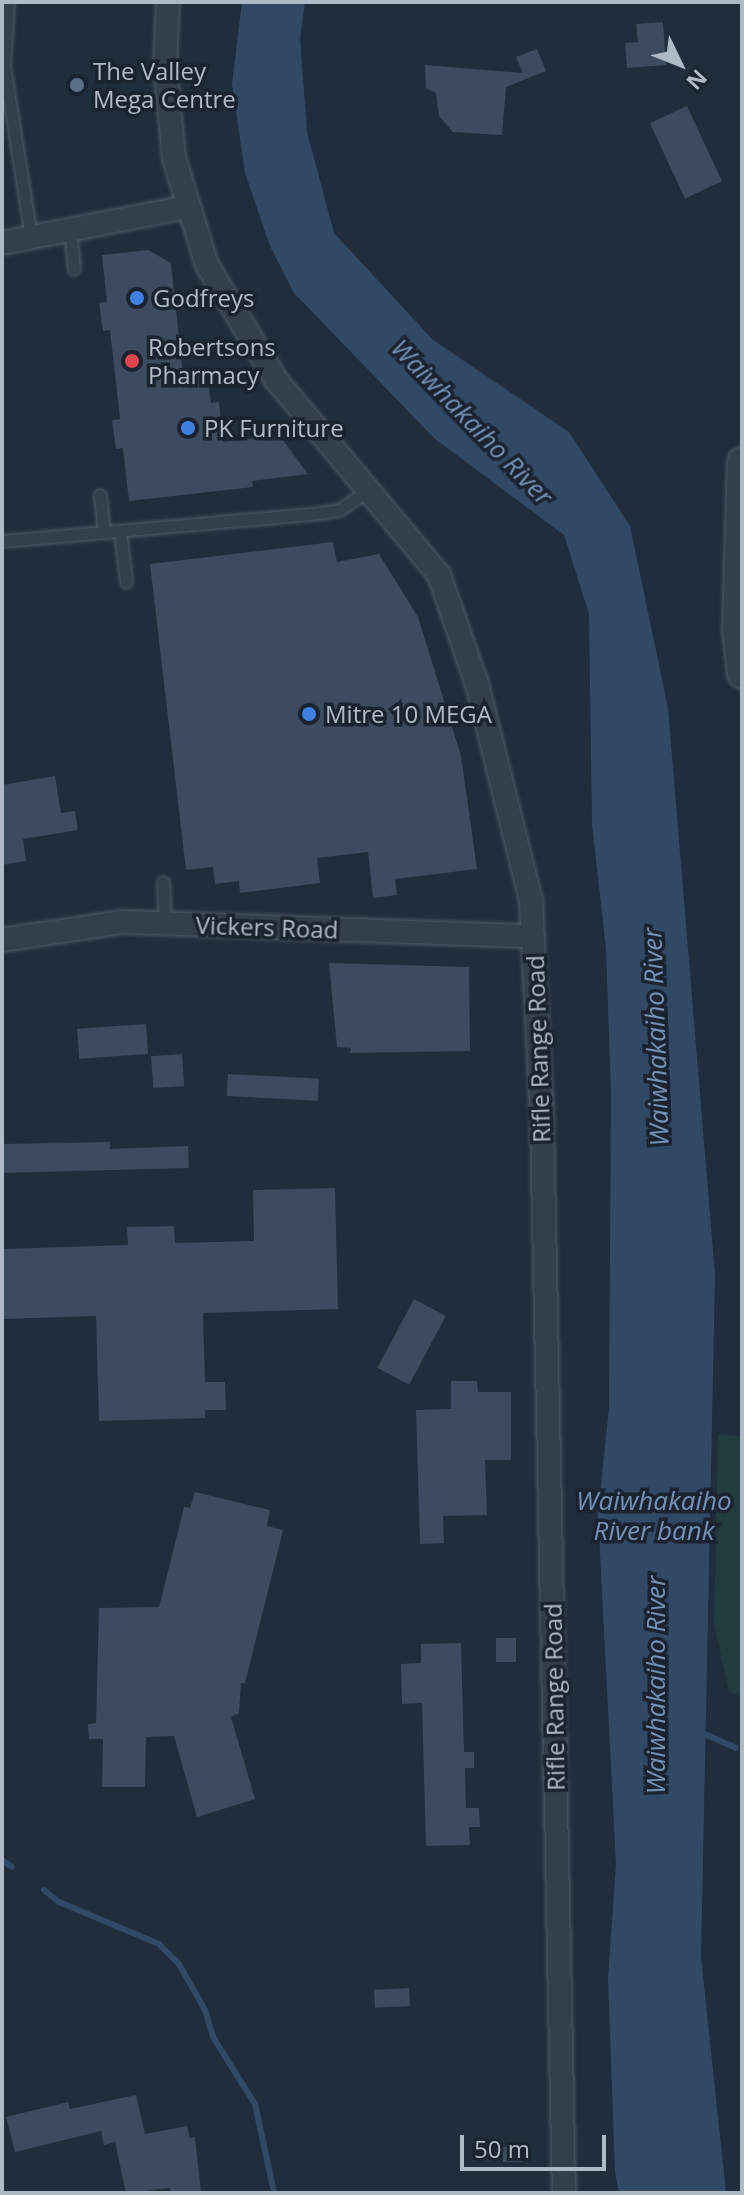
<!DOCTYPE html>
<html>
<head>
<meta charset="utf-8">
<style>
  body { margin:0 }
  #map { position:relative; width:744px; height:2195px; overflow:hidden; background:#202d3d; font-family:"Open Sans",sans-serif }
  div>[style] { position:absolute }
  .green>* { inset:0; background:#223b3e }
  .water>* { inset:0; background:#324966 }
  .stream>* { height:6px; margin:-3px; padding:0 3px; transform-origin:3px; border-radius:3px; background:#324966 }
  .building>* { inset:0; background:#3c4b5d; transform-origin:0 0 }
  .roads { filter:drop-shadow(0 0 2px #4f5a67) drop-shadow(0 0 2px #4f5a67) }
  .service>* { height:11px; margin:-5.5px; padding:0 5.5px; transform-origin:5.5px; border-radius:5.5px; background:#343f4d }
  .minor>* { height:22px; margin:-11px; padding:0 11px; transform-origin:11px; border-radius:11px; background:#343f4d }
  .tertiary>* { height:28px; margin:-14px; padding:0 14px; transform-origin:14px; border-radius:14px; background:#343f4d }
  .dots>* { width:22px; height:22px; translate:-50% -50%; box-sizing:border-box; border:4px solid #1a2431; border-radius:50% }
  span { translate:-50% -50%; white-space:nowrap; text-align:center; line-height:1.15; -webkit-text-stroke:7px #1a2431; paint-order:stroke }
  .poi-label { font-size:24px; color:#afbac9 }
  .left { translate:0 -50%; text-align:left }
  .street-label { font-size:24px; color:#afbac9 }
  .water-label { font-size:26px; color:#7491b3; font-style:italic }
  .frame { position:absolute; inset:0; border:4px solid #afbac9; pointer-events:none }
  .north { position:absolute; left:640px; top:24px; width:80px; height:80px; -webkit-text-stroke:6px #1a2431; paint-order:stroke; rotate:133deg; font-size:22px; font-weight:700; line-height:32px; text-align:center; color:#afbac9 }
  .north::after { content:''; display:block; margin:auto; width:28px; height:36px; background:#afbac9; clip-path:polygon(50% 0,100% 100%,50% 72%,0 100%) }
  .scale { position:absolute; left:460px; top:2135px; width:146px; height:36px; box-sizing:border-box; border:4px solid #afbac9; border-top:0; padding-left:10px; font-size:24px; line-height:28px; white-space:nowrap; color:#afbac9; -webkit-text-stroke:6px #1a2431; paint-order:stroke }
</style>
</head>
<body>
<div id="map">
  <div class="green">
    <i style="clip-path:polygon(718px 1434px,742px 1436px,742px 1697px,729px 1692px,714px 1624px)"></i>
  </div>
  <div class="water">
    <i style="clip-path:polygon(242px 2px,305px 2px,300px 38px,307px 132px,334px 233px,433px 340px,569px 432px,630px 526px,668px 708px,715px 1275px,701px 1957px,726px 2193px,619px 2193px,615px 2172px,608px 1979px,616px 1864px,598px 1514px,609px 1408px,611px 1096px,606px 948px,592px 824px,589px 614px,564px 535px,435px 439px,294px 293px,270px 246px,245px 173px,232px 84px)"></i>
  </div>
  <div class="stream">
    <i style="left:700px;top:1732px;width:39px;rotate:24deg"></i>
    <i style="left:2px;top:1860px;width:12px;rotate:35deg"></i>
    <i style="left:44px;top:1890px;width:19px;rotate:39deg"></i>
    <i style="left:59px;top:1902px;width:108px;rotate:22.8deg"></i>
    <i style="left:159px;top:1944px;width:28px;rotate:45deg"></i>
    <i style="left:179px;top:1964px;width:53px;rotate:60.5deg"></i>
    <i style="left:205px;top:2010px;width:28px;rotate:73deg"></i>
    <i style="left:213px;top:2037px;width:79px;rotate:57.9deg"></i>
    <i style="left:255px;top:2104px;width:91px;rotate:77.9deg"></i>
  </div>
  <div class="building">
    <i style="clip-path:polygon(663px 22px,666px 65px,627px 68px,625px 43px,638px 42px,636px 24px)"></i>
    <i style="clip-path:polygon(537px 49px,546px 71px,506px 87px,502px 135px,453px 132px,439px 116px,436px 93px,426px 88px,425px 65px,523px 73px,516px 57px)"></i>
    <i style="left:687px;top:106px;width:83px;height:41px;rotate:65deg"></i>
    <i style="clip-path:polygon(148px 250px,171px 263px,183px 374px,207px 371px,211px 403px,219px 402px,223px 442px,254px 438px,254px 430px,270px 428px,270px 437px,280px 436px,308px 474px,252px 481px,253px 487px,129px 501px,123px 448px,116px 449px,112px 420px,120px 419px,110px 330px,103px 331px,99px 303px,107px 302px,102px 255px)"></i>
    <i style="clip-path:polygon(333px 542px,337px 562px,379px 554px,418px 617px,461px 756px,477px 869px,395px 879px,397px 895px,373px 898px,368px 852px,317px 858px,320px 883px,240px 893px,239px 881px,215px 884px,213px 867px,186px 870px,150px 564px)"></i>
    <i style="clip-path:polygon(55px 776px,61px 813px,75px 811px,78px 830px,23px 839px,26px 861px,2px 865px,2px 785px)"></i>
    <i style="clip-path:polygon(329px 963px,469px 967px,470px 1051px,350px 1053px,351px 1048px,337px 1047px)"></i>
    <i style="left:146px;top:1024px;width:30px;height:69px;rotate:86deg"></i>
    <i style="left:182px;top:1054px;width:32px;height:31px;rotate:86deg"></i>
    <i style="left:228px;top:1074px;width:91px;height:22px;rotate:3deg"></i>
    <i style="clip-path:polygon(110px 1142px,110px 1149px,188px 1146px,189px 1168px,2px 1173px,2px 1144px)"></i>
    <i style="clip-path:polygon(335px 1188px,338px 1309px,203px 1313px,205px 1382px,225px 1382px,226px 1410px,205px 1410px,205px 1418px,99px 1421px,96px 1316px,2px 1319px,2px 1249px,128px 1245px,127px 1227px,174px 1226px,175px 1243px,254px 1241px,253px 1190px)"></i>
    <i style="left:414px;top:1299px;width:36px;height:78px;rotate:28deg"></i>
    <i style="clip-path:polygon(451px 1381px,477px 1381px,478px 1392px,511px 1392px,511px 1460px,485px 1460px,487px 1515px,443px 1516px,444px 1543px,420px 1544px,416px 1410px,451px 1409px)"></i>
    <i style="clip-path:polygon(195px 1492px,270px 1510px,267px 1526px,283px 1530px,245px 1683px,241px 1683px,239px 1713px,231px 1717px,255px 1799px,197px 1817px,174px 1736px,146px 1737px,145px 1787px,102px 1787px,103px 1739px,89px 1739px,88px 1724px,96px 1723px,99px 1608px,159px 1607px,184px 1507px,190px 1508px)"></i>
    <i style="left:496px;top:1638px;width:20px;height:24px"></i>
    <i style="clip-path:polygon(461px 1643px,464px 1752px,474px 1752px,474px 1768px,465px 1768px,466px 1808px,479px 1808px,480px 1827px,469px 1827px,470px 1845px,426px 1846px,422px 1703px,402px 1704px,401px 1664px,421px 1663px,421px 1644px)"></i>
    <i style="left:409px;top:1988px;width:18px;height:35px;rotate:87deg"></i>
    <i style="clip-path:polygon(136px 2095px,145px 2134px,187px 2126px,190px 2138px,195px 2137px,201px 2193px,171px 2193px,170px 2188px,126px 2193px,115px 2142px,104px 2145px,101px 2131px,15px 2152px,6px 2117px,68px 2102px,70px 2109px)"></i>
    <i style="left:522px;top:2147px;width:15px;height:19px;rotate:90deg"></i>
  </div>
  <div class="roads">
    <div class="service">
      <i style="left:8px;top:2px;width:64px;rotate:93.6deg"></i>
      <i style="left:4px;top:66px;width:172px;rotate:81deg"></i>
      <i style="left:70px;top:229px;width:40px;rotate:84.3deg"></i>
      <i style="left:100px;top:495px;width:37px;rotate:84deg"></i>
      <i style="left:120px;top:531px;width:51px;rotate:83.3deg"></i>
      <i style="left:2px;top:541px;width:318px;rotate:-5deg"></i>
      <i style="left:319px;top:513px;width:20px;rotate:-9deg"></i>
      <i style="left:339px;top:510px;width:37px;rotate:-34deg"></i>
      <i style="left:163px;top:882px;width:41px;rotate:87.2deg"></i>
    </div>
    <div class="minor">
      <i style="left:168px;top:2px;width:63px;rotate:92.7deg"></i>
      <i style="left:165px;top:65px;width:93px;rotate:84.5deg"></i>
      <i style="left:174px;top:158px;width:112px;rotate:72.9deg"></i>
      <i style="left:207px;top:265px;width:134px;rotate:59deg"></i>
      <i style="left:276px;top:380px;width:254px;rotate:50.1deg"></i>
      <i style="left:439px;top:575px;width:115px;rotate:70.8deg"></i>
      <i style="left:477px;top:684px;width:224px;rotate:76deg"></i>
      <i style="left:531px;top:901px;width:219px;rotate:87.1deg"></i>
      <i style="left:542px;top:1120px;width:1073px;rotate:88.83deg"></i>
      <i style="left:2px;top:243px;width:188px;rotate:-11deg"></i>
      <i style="left:2px;top:940px;width:121px;rotate:-8.5deg"></i>
      <i style="left:122px;top:922px;width:411px;rotate:2deg"></i>
    </div>
    <div class="tertiary">
      <i style="left:742px;top:462px;width:167px;rotate:91.7deg"></i>
      <i style="left:737px;top:629px;width:45px;rotate:83.7deg"></i>
    </div>
  </div>
  <div class="dots">
    <i style="left:77px;top:85px;background:#5c6f8a"></i>
    <i style="left:137px;top:298px;background:#3f7fe0"></i>
    <i style="left:132px;top:361px;background:#e0444e"></i>
    <i style="left:188px;top:428px;background:#3f7fe0"></i>
    <i style="left:309px;top:714px;background:#3f7fe0"></i>
  </div>
  <div class="poi-label">
    <span class="left" style="left:93px;top:85px">The Valley<br>Mega Centre</span>
    <span class="left" style="left:153px;top:298px">Godfreys</span>
    <span class="left" style="left:148px;top:361px">Robertsons<br>Pharmacy</span>
    <span class="left" style="left:204px;top:428px">PK Furniture</span>
    <span class="left" style="left:325px;top:714px">Mitre 10 MEGA</span>
  </div>
  <div class="street-label">
    <span style="left:267px;top:927px;rotate:2deg">Vickers Road</span>
    <span style="left:538px;top:1049px;rotate:-92deg">Rifle Range Road</span>
    <span style="left:554px;top:1697px;rotate:-91deg">Rifle Range Road</span>
  </div>
  <div class="water-label">
    <span style="left:472px;top:422px;rotate:46deg">Waiwhakaiho River</span>
    <span style="left:656px;top:1037px;rotate:-92deg">Waiwhakaiho River</span>
    <span style="left:654px;top:1516px">Waiwhakaiho<br>River bank</span>
    <span style="left:656px;top:1685px;rotate:-90deg">Waiwhakaiho River</span>
  </div>
  <div class="frame"></div>
  <div class="north">N</div>
  <div class="scale">50 m</div>
</div>
</body>
</html>
